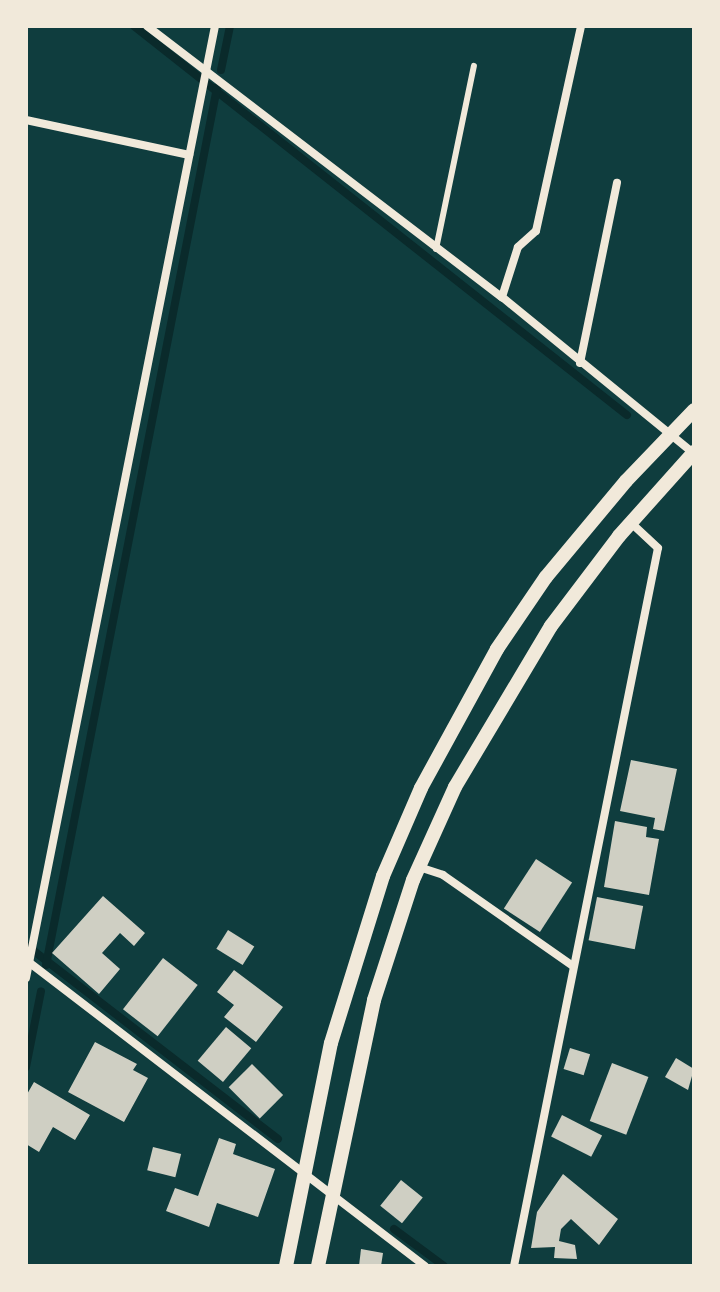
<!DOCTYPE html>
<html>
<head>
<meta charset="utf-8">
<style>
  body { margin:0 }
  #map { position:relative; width:720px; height:1292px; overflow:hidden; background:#0f3d3e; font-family:"Golos Text",sans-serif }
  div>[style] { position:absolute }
  .stream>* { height:8px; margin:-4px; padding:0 4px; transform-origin:4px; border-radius:4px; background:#0a2a2b }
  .building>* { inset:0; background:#cfcfc3; transform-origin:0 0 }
  .service>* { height:6px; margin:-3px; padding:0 3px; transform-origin:3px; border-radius:3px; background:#f1e9da }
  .minor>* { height:8px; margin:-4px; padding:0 4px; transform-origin:4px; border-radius:4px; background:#f1e9da }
  .tertiary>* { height:14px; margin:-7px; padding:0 7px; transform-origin:7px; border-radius:7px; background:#f1e9da }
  span { translate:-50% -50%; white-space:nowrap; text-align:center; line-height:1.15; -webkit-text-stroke:6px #f1e9da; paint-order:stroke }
  .frame { position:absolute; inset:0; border:28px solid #f1e9da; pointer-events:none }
</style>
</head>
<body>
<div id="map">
  <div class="stream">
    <i style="left:134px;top:26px;width:628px;rotate:38.28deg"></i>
    <i style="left:221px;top:70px;width:45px;rotate:-78.4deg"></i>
    <i style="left:26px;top:945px;width:318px;rotate:37.6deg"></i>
    <i style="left:46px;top:965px;width:894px;rotate:-78.97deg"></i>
    <i style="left:26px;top:1067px;width:77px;rotate:-78.8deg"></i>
    <i style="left:394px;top:1229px;width:62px;rotate:36.5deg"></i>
  </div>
  <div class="building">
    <i style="clip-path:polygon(631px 760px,677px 769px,664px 831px,653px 829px,655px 818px,620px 811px)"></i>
    <i style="clip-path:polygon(615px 821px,647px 827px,646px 837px,659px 839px,649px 895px,604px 887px)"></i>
    <i style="left:536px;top:859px;width:43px;height:59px;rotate:33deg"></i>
    <i style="clip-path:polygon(103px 896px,145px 933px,134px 946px,120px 933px,102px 953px,120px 969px,99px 994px,52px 953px)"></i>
    <i style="left:597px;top:897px;width:47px;height:44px;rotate:11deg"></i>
    <i style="left:228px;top:930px;width:31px;height:22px;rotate:32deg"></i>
    <i style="left:163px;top:958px;width:44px;height:65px;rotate:38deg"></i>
    <i style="clip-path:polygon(234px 970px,283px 1007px,256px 1042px,224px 1017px,234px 1005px,217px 992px)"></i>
    <i style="left:226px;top:1027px;width:33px;height:44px;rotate:40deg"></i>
    <i style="clip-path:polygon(95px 1042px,137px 1064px,133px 1070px,148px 1078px,124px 1122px,68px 1092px)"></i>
    <i style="left:570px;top:1048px;width:21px;height:22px;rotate:17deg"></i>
    <i style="clip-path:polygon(676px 1058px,694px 1069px,688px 1090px,665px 1077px)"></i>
    <i style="left:612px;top:1063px;width:39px;height:62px;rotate:21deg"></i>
    <i style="left:252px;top:1064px;width:44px;height:33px;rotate:45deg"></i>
    <i style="clip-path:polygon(34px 1082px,90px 1115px,75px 1140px,53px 1127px,39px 1152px,26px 1144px,26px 1096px)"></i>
    <i style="left:562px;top:1115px;width:45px;height:24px;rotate:27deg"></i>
    <i style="clip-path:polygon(219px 1138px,236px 1144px,233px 1154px,275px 1169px,258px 1217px,217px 1203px,209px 1227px,166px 1211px,175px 1188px,198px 1196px)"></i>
    <i style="left:153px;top:1147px;width:29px;height:24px;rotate:14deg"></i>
    <i style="clip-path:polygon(563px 1174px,618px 1219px,599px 1245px,571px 1219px,561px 1229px,559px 1241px,575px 1245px,577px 1259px,554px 1258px,555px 1247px,531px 1248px,537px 1212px)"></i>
    <i style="left:401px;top:1180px;width:28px;height:33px;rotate:39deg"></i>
    <i style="clip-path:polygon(361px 1249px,383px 1253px,381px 1266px,359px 1266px)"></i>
  </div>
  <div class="service">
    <i style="left:436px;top:249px;width:187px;rotate:-78.3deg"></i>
  </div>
  <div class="minor">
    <i style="left:147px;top:26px;width:447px;rotate:37.4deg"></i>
    <i style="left:502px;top:297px;width:247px;rotate:39.2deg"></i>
    <i style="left:26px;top:120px;width:167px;rotate:12.1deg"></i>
    <i style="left:502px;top:297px;width:52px;rotate:-72.3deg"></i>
    <i style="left:518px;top:247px;width:24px;rotate:-42deg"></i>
    <i style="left:536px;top:231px;width:210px;rotate:-77.6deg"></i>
    <i style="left:580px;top:363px;width:184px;rotate:-78.4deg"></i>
    <i style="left:419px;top:867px;width:25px;rotate:18deg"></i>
    <i style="left:443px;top:875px;width:159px;rotate:35deg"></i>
    <i style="left:26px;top:960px;width:503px;rotate:37.49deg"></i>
    <i style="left:26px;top:978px;width:971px;rotate:-78.77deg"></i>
    <i style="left:514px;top:1266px;width:732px;rotate:-78.66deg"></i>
    <i style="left:658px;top:548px;width:37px;rotate:-137deg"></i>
  </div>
  <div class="tertiary">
    <i style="left:286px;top:1266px;width:227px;rotate:-78.6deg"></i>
    <i style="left:331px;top:1043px;width:175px;rotate:-72.7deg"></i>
    <i style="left:383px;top:876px;width:96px;rotate:-66.6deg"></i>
    <i style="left:421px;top:788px;width:158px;rotate:-61.3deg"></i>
    <i style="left:497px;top:649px;width:87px;rotate:-55.8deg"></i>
    <i style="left:546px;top:577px;width:125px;rotate:-50.2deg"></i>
    <i style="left:626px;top:481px;width:98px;rotate:-46.2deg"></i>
    <i style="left:318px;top:1266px;width:272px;rotate:-78.1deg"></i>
    <i style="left:374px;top:1000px;width:126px;rotate:-72deg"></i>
    <i style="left:413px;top:880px;width:102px;rotate:-65.7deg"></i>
    <i style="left:455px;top:787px;width:187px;rotate:-59.2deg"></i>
    <i style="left:551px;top:626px;width:113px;rotate:-52.9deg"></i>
    <i style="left:619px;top:536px;width:113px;rotate:-48.2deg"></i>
  </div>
  <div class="frame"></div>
</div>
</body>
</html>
